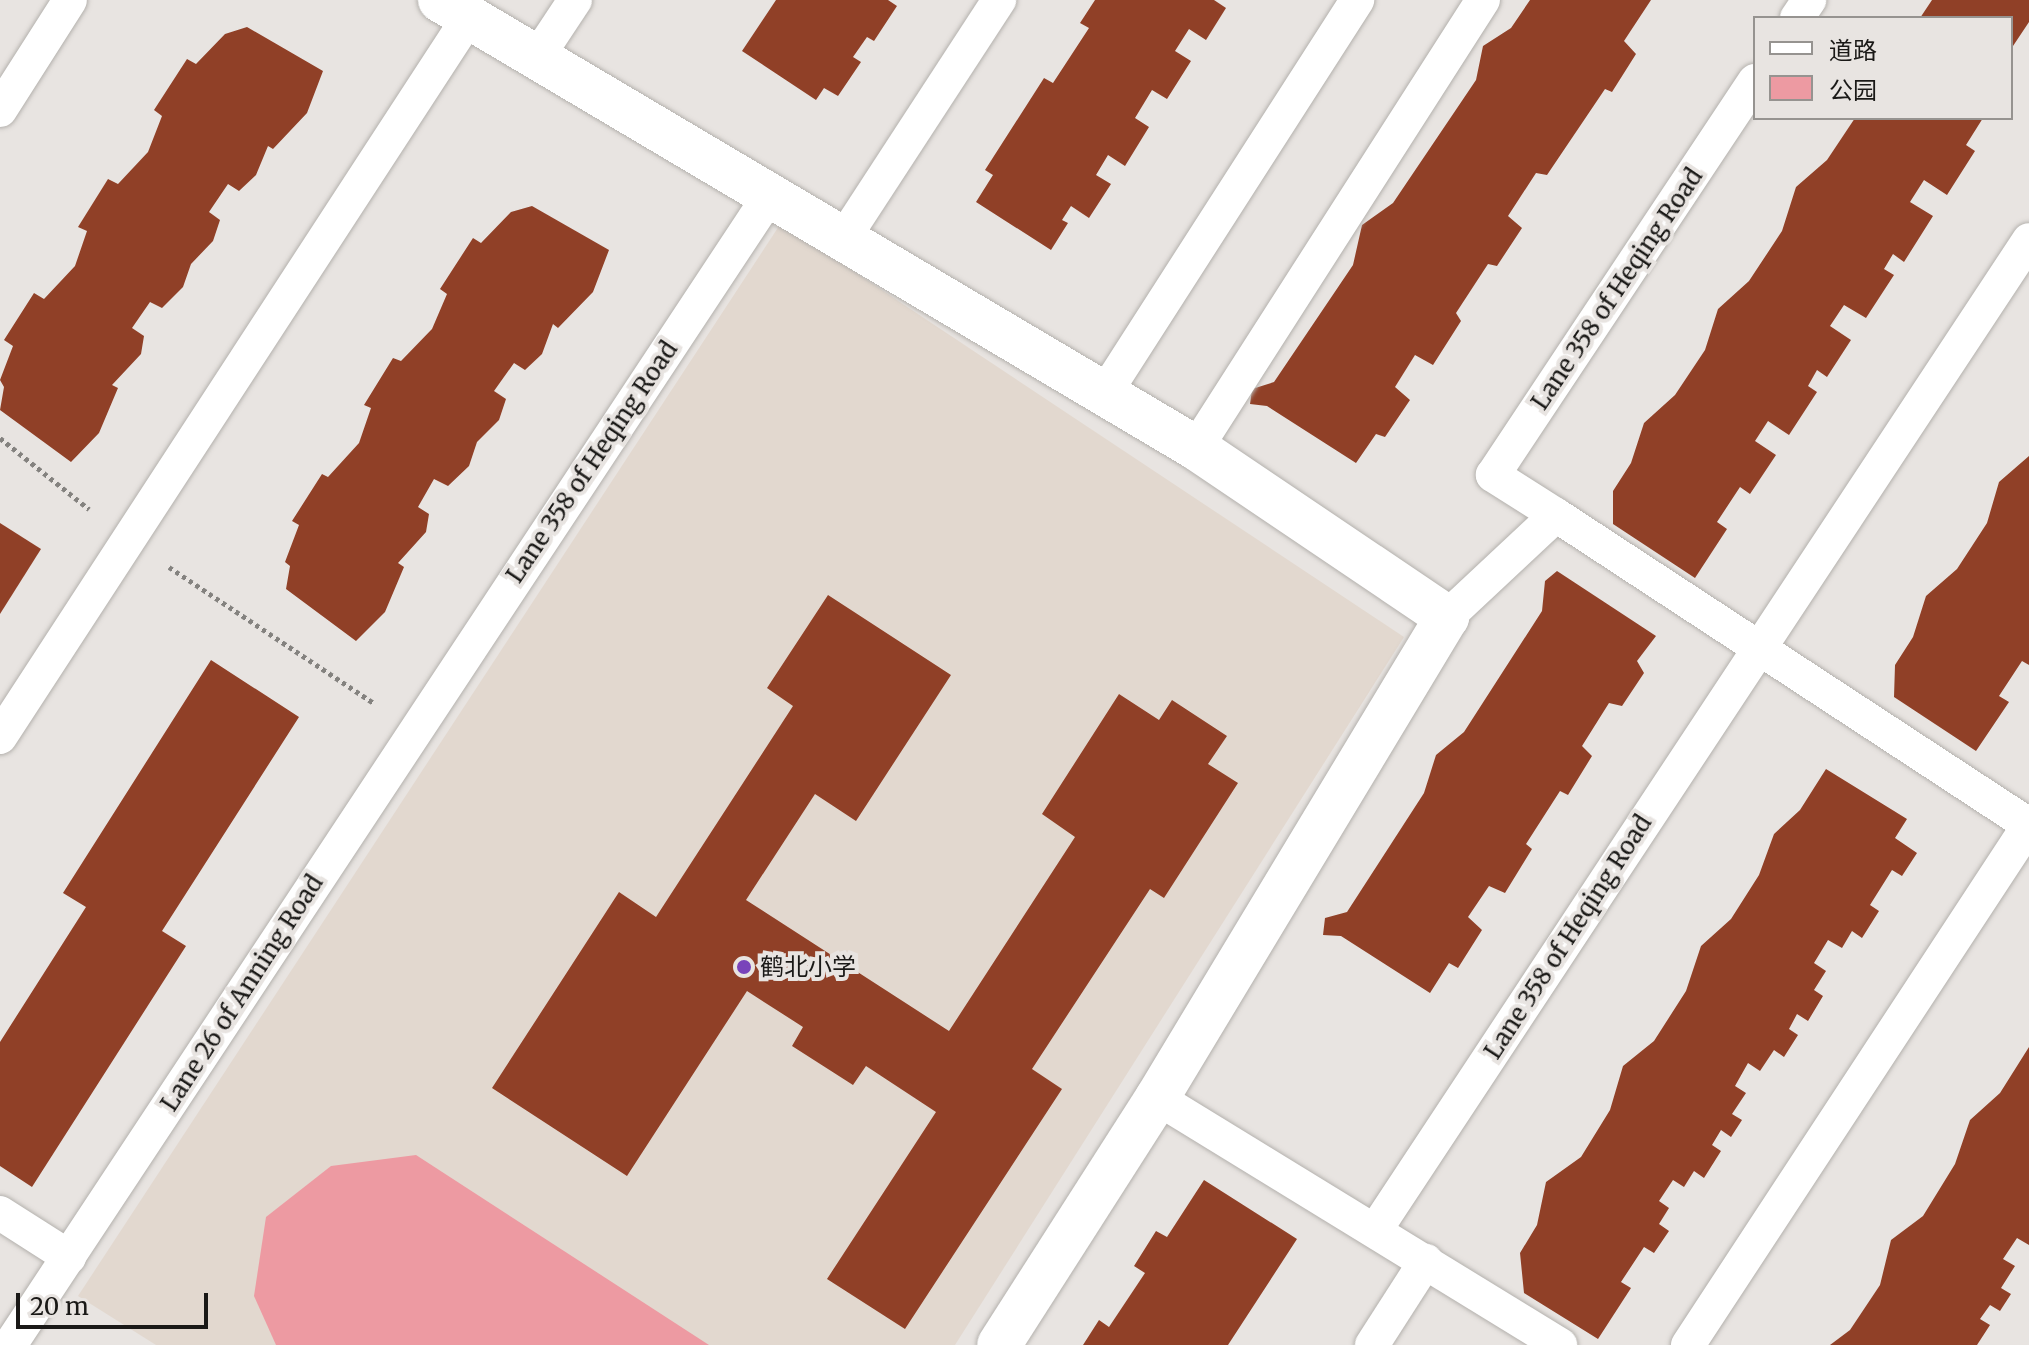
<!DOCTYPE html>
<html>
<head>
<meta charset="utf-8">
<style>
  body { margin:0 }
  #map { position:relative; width:2029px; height:1345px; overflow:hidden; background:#e8e4e1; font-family:Merriweather,"Noto Sans SC",serif }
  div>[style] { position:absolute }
  .built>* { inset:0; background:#e2d8cf }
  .green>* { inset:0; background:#ed9aa2 }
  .building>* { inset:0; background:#904027 }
  .path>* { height:5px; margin-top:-2.5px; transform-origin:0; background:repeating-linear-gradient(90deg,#84827f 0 4px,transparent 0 8px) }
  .roads { filter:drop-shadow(0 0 2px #b4b1ad) drop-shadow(0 0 2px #b4b1ad) }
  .lane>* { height:34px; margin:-17px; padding:0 17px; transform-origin:17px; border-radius:17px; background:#fff }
  .street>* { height:44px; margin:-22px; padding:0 22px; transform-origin:22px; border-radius:22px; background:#fff }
  .dots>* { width:22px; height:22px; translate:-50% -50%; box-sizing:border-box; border:4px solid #e8e4e1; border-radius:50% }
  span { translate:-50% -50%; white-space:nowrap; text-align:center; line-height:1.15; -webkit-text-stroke:8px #e8e4e1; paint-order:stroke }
  .street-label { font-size:24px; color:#1a1917 }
  .poi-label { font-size:24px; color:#1a1917 }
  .left { translate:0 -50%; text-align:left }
  .legend { position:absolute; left:1753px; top:16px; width:260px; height:104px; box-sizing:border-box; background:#e8e4e1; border:2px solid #969390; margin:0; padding:10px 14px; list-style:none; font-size:24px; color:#1a1917 }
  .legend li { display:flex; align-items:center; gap:16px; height:40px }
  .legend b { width:40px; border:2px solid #969390 }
  .scale { position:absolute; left:16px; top:1293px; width:192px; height:36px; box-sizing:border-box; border:4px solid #1a1917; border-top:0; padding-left:10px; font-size:24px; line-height:28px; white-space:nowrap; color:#1a1917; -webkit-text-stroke:6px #e8e4e1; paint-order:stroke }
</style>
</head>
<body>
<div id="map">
  <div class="built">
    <i style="clip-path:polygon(781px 223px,1404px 637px,955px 1345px,156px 1345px,78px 1296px)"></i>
  </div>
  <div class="green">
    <i style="clip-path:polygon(416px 1155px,709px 1345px,276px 1345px,254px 1296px,266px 1217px,331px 1166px)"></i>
  </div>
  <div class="building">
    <i style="clip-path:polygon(776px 0,888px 0,897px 6px,874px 41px,867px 37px,853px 57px,861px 62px,838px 96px,824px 88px,816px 100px,742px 51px)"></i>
    <i style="clip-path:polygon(1095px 0,1214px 0,1226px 8px,1206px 40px,1189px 29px,1175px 51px,1191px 61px,1167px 99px,1152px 90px,1135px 118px,1149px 127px,1125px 166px,1108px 155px,1096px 175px,1111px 184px,1089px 218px,1071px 206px,1062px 220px,1068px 223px,1051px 250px,976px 202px,993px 175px,985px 170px,1044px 78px,1053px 83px,1089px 28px,1080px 23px)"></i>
    <i style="clip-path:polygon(1530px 0,1651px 0,1624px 41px,1636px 54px,1612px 92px,1605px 89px,1547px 175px,1536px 173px,1508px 216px,1522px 228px,1497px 266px,1488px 264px,1456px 313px,1461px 321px,1433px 365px,1415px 355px,1395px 387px,1410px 400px,1385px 437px,1376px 434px,1356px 463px,1267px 406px,1250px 404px,1252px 389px,1274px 382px,1353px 265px,1362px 225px,1393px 203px,1476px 80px,1483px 46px,1511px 28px)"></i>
    <i style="clip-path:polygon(1932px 0,2029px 0,2029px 22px,2011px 49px,2011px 18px,1920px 18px)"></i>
    <i style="clip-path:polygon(247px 27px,323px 71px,307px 113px,273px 149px,268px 146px,256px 175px,239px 191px,228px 184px,209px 212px,220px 220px,213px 241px,191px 264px,183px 287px,162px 308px,150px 302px,132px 328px,144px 336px,141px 354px,112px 385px,118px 388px,99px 433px,71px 462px,0 410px,4px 387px,0 380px,13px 346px,4px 340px,34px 293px,44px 299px,75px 266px,87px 231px,78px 227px,108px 179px,118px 184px,148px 152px,162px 116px,154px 110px,187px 59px,196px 64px,225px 34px)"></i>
    <i style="clip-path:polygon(1855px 118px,1983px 118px,1966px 145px,1975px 151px,1947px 195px,1924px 180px,1910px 202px,1933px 216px,1904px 262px,1893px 254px,1884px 269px,1894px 275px,1866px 318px,1844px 305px,1830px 326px,1851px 340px,1827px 377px,1817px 370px,1808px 386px,1817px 392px,1789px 435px,1768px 421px,1755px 441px,1776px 455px,1750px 494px,1740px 487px,1717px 522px,1727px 529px,1695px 578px,1613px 524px,1613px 491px,1631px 463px,1644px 423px,1675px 395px,1705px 350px,1718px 309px,1749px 281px,1782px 231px,1796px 187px,1827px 160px)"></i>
    <i style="clip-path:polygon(532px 206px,609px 250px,593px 292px,558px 328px,553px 324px,542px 354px,525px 370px,514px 363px,494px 391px,506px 399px,499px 420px,477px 442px,469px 466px,448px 486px,434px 479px,418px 507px,429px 514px,426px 532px,398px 563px,404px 567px,385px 612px,356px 641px,286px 589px,290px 566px,285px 562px,299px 525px,292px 521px,322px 474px,328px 477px,359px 443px,371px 408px,364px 405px,393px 358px,401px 361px,432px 329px,447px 294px,440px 289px,473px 238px,481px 243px,511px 212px)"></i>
    <i style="clip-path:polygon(2029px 456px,2029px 665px,2022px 661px,1999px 696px,2009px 702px,1976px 751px,1894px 697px,1895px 665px,1913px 637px,1926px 596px,1957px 569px,1987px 523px,1999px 482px)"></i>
    <i style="clip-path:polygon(0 523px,41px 549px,0 614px)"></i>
    <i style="clip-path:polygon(1557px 571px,1656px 636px,1637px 661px,1644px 673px,1622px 706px,1609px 703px,1582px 746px,1592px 756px,1568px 795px,1560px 791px,1526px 844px,1532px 849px,1505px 893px,1489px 886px,1468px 917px,1482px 930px,1458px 968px,1449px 963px,1430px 993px,1341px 936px,1323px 935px,1325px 918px,1347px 912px,1424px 793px,1436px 755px,1464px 732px,1542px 611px,1545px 581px)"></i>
    <i style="clip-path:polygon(828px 595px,951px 675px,856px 821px,815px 794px,746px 900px,949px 1031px,1075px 837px,1042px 814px,1119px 694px,1159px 720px,1172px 700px,1227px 736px,1208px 764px,1238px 783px,1164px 898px,1150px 889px,1032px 1069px,1062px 1089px,905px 1329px,827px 1279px,936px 1112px,866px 1066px,853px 1085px,792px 1046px,803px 1027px,747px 991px,627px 1176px,492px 1088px,619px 892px,656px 917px,793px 706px,767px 688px)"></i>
    <i style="clip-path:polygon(211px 660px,299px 717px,162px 931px,186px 946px,32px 1187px,0 1166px,0 1042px,86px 907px,63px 893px)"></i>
    <i style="clip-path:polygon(1826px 769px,1907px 819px,1895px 838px,1917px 853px,1902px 876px,1892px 870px,1870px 905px,1879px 911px,1862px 938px,1852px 931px,1842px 948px,1828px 940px,1814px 963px,1826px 971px,1814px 990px,1823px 996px,1808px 1021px,1797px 1014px,1789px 1029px,1798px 1035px,1784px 1057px,1774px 1050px,1760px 1071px,1748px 1063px,1735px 1086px,1746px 1093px,1732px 1114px,1742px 1120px,1731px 1137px,1721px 1130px,1712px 1145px,1721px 1151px,1704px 1178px,1694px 1171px,1684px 1187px,1673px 1180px,1659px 1201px,1669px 1208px,1659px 1224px,1669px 1231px,1654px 1253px,1644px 1247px,1621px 1282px,1631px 1288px,1598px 1339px,1524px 1293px,1520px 1253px,1537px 1225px,1546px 1182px,1581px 1157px,1610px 1110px,1623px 1066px,1654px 1041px,1686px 991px,1701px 946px,1731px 919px,1759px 875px,1774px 834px,1800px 810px)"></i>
    <i style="clip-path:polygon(2029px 1047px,2029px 1245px,2017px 1238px,2003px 1259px,2015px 1266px,2001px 1288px,2011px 1294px,2000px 1311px,1990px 1305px,1980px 1319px,1990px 1325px,1977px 1345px,1830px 1345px,1850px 1330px,1880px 1285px,1891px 1240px,1923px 1216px,1955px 1164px,1970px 1120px,2000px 1093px)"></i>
    <i style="clip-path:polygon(1204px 1180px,1297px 1239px,1228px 1345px,1083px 1345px,1099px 1320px,1109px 1327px,1145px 1273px,1134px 1266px,1156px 1231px,1167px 1237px)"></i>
  </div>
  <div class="path">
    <i style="left:0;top:438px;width:114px;rotate:38.6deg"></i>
    <i style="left:169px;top:567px;width:246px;rotate:33.6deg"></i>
  </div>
  <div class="roads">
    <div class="lane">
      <i style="left:1797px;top:18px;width:22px;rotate:-56deg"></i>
      <i style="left:538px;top:56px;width:67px;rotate:-56.5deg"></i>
      <i style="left:0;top:110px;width:130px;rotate:-57.5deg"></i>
      <i style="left:842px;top:241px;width:288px;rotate:-56.9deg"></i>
      <i style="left:1105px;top:393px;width:467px;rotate:-57.3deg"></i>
      <i style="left:1196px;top:448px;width:532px;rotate:-57.36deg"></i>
      <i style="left:1556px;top:515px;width:75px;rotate:-147.6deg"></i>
      <i style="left:1493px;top:475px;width:473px;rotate:-56.4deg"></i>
      <i style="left:1447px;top:617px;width:149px;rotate:-43.1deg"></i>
      <i style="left:1556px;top:515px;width:566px;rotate:33.24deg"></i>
      <i style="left:0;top:737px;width:859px;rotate:-56.92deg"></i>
      <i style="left:1157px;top:1098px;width:473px;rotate:31.5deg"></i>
      <i style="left:0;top:1213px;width:82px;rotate:32.5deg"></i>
      <i style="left:1376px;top:1229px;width:1185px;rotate:-56.56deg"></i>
      <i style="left:10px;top:1345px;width:1378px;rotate:-56.54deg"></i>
      <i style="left:1372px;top:1345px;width:100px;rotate:-57.3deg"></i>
      <i style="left:1688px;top:1345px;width:622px;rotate:-56.74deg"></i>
    </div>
    <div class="street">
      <i style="left:440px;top:0;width:879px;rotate:30.65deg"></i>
      <i style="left:1196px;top:448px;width:303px;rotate:34deg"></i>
      <i style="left:1447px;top:617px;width:562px;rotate:121.09deg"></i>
      <i style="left:1157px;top:1098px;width:293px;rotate:122.6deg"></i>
    </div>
  </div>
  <div class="dots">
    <i style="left:744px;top:967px;background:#7943ba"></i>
  </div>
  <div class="street-label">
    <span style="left:1617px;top:289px;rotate:-56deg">Lane 358 of Heqing Road</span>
    <span style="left:592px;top:462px;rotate:-56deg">Lane 358 of Heqing Road</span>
    <span style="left:1568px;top:937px;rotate:-57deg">Lane 358 of Heqing Road</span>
    <span style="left:242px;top:993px;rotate:-57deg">Lane 26 of Anning Road</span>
  </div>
  <div class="poi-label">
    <span class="left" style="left:760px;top:967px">鹤北小学</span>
  </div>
  <ul class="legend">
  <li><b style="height:10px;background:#fff"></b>道路</li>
  <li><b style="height:22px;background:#ed9aa2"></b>公园</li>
  </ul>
  <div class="scale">20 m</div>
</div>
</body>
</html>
